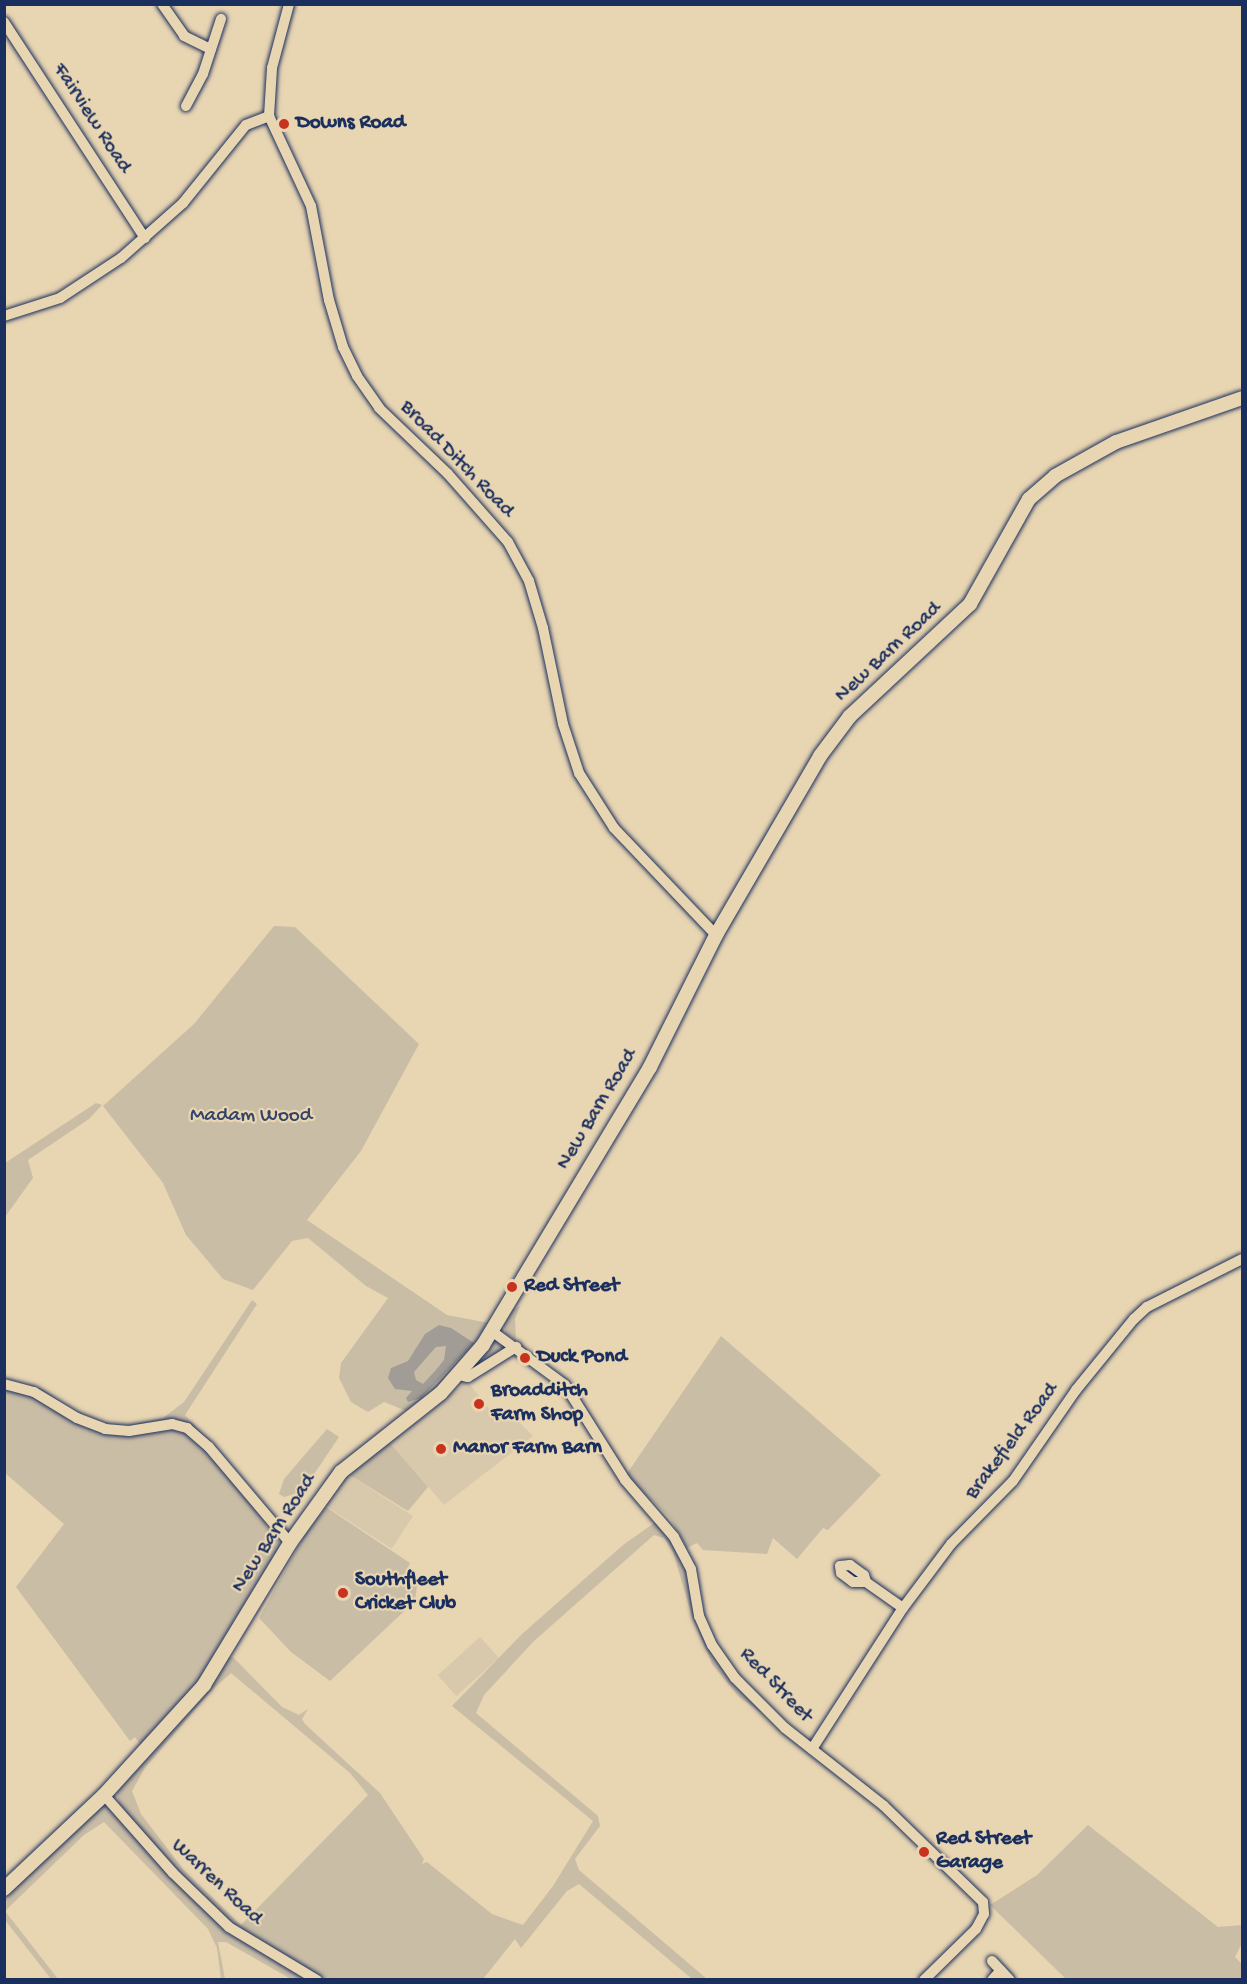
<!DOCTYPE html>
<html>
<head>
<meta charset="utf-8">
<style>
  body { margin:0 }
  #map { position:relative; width:1247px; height:1984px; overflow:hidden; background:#e8d5b2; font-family:"Gochi Hand",sans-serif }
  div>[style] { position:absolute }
  .built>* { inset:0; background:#d9c9ac; transform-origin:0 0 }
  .green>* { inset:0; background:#cabda6 }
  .water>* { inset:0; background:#a19c95 }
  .roads { filter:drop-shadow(0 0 2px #1b2f5e) drop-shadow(0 0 2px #1b2f5e) }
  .street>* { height:10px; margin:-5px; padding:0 5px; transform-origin:5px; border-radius:5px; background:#e8d5b2 }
  .secondary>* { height:14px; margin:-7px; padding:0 7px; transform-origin:7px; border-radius:7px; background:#e8d5b2 }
  .dots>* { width:16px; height:16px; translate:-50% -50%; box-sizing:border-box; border:3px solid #e8d5b2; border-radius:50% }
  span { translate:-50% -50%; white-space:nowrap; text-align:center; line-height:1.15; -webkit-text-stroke:4.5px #e8d5b2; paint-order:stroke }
  .street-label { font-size:21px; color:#1b2f5e }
  .poi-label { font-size:21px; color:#1b2f5e; font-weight:700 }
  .left { translate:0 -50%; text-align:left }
  .park-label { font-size:21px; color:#354469 }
  .frame { position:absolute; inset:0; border:6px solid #1b2f5e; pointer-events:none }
</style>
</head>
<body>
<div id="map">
  <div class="built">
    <i style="clip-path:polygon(467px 1381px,496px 1417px,518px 1421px,533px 1436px,444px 1505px,390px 1443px)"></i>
    <i style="left:345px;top:1472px;width:81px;height:39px;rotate:33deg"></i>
    <i style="left:480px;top:1637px;width:28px;height:57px;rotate:48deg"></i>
  </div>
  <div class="green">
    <i style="clip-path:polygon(274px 926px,295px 927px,419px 1044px,361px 1151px,307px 1220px,447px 1315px,489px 1323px,456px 1369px,409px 1412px,384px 1402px,368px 1412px,351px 1402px,339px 1378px,341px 1363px,388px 1298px,366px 1286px,308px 1238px,292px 1241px,253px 1290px,223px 1279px,186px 1235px,163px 1183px,103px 1106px,194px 1024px)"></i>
    <i style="clip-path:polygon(96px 1103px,102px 1105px,89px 1119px,28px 1160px,33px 1178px,5px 1217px,5px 1163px)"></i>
    <i style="clip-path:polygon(252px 1300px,257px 1304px,185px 1415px,211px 1443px,174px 1421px,125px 1430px,116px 1430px,96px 1425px,67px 1411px,42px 1393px,5px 1383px,43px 1389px,81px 1417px,115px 1428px,163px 1418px,184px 1402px)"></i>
    <i style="clip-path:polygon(520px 1306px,515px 1319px,516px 1340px,506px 1334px,504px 1326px,511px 1311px)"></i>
    <i style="clip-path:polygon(721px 1336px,881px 1475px,828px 1530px,823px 1528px,797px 1559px,773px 1538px,767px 1554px,703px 1550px,697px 1543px,687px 1548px,670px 1518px,626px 1475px)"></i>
    <i style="clip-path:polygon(499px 1341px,508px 1348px,467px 1373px,492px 1342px)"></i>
    <i style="clip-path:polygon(5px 1386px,21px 1390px,99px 1428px,162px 1427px,188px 1431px,245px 1494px,281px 1546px,205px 1678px,143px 1748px,135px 1737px,130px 1741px,16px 1587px,64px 1524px,5px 1473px)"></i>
    <i style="clip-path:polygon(327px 1429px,339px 1437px,302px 1492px,284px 1497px,279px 1494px,284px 1479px)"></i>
    <i style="clip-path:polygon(390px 1443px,428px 1487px,408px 1511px,345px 1472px)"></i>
    <i style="clip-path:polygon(326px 1507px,410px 1563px,405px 1573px,417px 1586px,415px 1601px,330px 1681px,291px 1652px,259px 1618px,306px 1533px)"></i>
    <i style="clip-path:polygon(evenodd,657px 1521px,679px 1544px,703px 1630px,762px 1710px,760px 1712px,739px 1697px,712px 1664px,692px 1616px,673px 1552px,664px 1538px,654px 1535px,534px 1641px,484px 1695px,476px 1713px,598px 1816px,600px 1826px,575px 1859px,579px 1870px,707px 1979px,692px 1979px,579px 1884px,567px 1891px,521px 1948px,515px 1939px,483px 1979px,322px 1979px,218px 1915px,120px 1808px,116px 1789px,228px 1657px,233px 1657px,282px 1707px,299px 1715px,308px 1709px,302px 1719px,305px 1724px,380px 1793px,424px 1859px,422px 1864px,427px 1862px,492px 1914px,523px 1925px,553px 1886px,593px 1821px,452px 1706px,522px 1634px,623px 1545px,657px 1521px,231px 1673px,350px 1773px,368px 1795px,241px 1925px,184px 1870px,141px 1814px,132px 1791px,145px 1768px,212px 1690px,231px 1673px)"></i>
    <i style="clip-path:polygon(99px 1806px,107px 1806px,229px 1930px,312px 1979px,291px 1979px,226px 1942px,218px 1942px,225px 1979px,221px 1979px,217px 1948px,208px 1929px,104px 1822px,84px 1835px,5px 1911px,58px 1979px,51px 1979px,5px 1920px,5px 1893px)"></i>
    <i style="clip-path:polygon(1088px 1825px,1218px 1927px,1242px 1925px,1242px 1943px,1235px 1957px,1242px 1964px,1242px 1979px,1066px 1979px,990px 1905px,1037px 1875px)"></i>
  </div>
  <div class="water">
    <i style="clip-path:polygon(evenodd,439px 1325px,451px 1328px,474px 1343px,421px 1398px,408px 1402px,406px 1398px,412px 1391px,395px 1389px,388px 1378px,391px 1368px,408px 1361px,425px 1334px,439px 1325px,446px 1346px,444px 1360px,435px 1371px,423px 1384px,416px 1380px,414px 1372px,436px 1347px,446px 1346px)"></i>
  </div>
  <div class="roads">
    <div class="street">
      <i style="left:162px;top:4px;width:39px;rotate:55deg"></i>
      <i style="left:184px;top:36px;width:30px;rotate:26deg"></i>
      <i style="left:4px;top:22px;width:258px;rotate:56.9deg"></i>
      <i style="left:186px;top:106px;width:36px;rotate:-62deg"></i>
      <i style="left:203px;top:74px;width:58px;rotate:-71.9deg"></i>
      <i style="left:269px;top:116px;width:99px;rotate:65deg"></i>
      <i style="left:311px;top:206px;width:96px;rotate:79.2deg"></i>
      <i style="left:329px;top:300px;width:49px;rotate:73.4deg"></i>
      <i style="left:343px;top:347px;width:32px;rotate:64deg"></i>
      <i style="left:357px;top:376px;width:39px;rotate:55deg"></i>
      <i style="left:379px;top:408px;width:95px;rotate:43.7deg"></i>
      <i style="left:448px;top:474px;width:91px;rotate:48.6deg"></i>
      <i style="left:508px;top:542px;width:44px;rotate:61.7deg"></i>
      <i style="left:529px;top:581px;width:49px;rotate:73.4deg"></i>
      <i style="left:543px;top:628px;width:98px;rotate:78.2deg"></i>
      <i style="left:563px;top:724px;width:52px;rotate:71.9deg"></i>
      <i style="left:579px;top:773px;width:65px;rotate:57.5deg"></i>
      <i style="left:614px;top:828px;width:148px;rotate:46.4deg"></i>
      <i style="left:4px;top:316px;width:59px;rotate:-17.8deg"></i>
      <i style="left:60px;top:298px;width:73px;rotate:-33.3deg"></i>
      <i style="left:121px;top:258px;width:83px;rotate:-41.6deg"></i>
      <i style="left:183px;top:203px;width:100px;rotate:-51.1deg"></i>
      <i style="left:246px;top:125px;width:25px;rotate:-21deg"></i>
      <i style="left:269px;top:116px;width:48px;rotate:-86.4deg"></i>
      <i style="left:272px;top:68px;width:66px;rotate:-75.1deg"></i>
      <i style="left:493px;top:1332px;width:89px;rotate:36.4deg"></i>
      <i style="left:565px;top:1385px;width:112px;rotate:57.7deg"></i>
      <i style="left:625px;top:1480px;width:75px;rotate:49.3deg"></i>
      <i style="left:674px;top:1537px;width:36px;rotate:62deg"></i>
      <i style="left:691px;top:1569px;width:48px;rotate:80.3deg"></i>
      <i style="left:699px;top:1616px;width:32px;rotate:66deg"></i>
      <i style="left:712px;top:1645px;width:40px;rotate:55.1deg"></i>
      <i style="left:735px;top:1678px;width:71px;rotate:45deg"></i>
      <i style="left:785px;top:1728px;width:126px;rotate:38.2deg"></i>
      <i style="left:884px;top:1806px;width:138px;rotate:44.1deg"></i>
      <i style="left:983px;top:1902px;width:12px;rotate:85deg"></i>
      <i style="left:984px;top:1914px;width:17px;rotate:118deg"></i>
      <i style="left:976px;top:1929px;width:73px;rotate:135.6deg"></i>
      <i style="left:459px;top:1375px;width:9px;rotate:13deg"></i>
      <i style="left:468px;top:1377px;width:57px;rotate:-32deg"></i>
      <i style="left:4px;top:1384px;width:31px;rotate:15deg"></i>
      <i style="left:34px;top:1392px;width:50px;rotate:31.2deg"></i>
      <i style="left:77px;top:1418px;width:30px;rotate:21deg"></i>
      <i style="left:105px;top:1429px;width:24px;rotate:5deg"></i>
      <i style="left:129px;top:1431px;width:44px;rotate:-9.2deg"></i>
      <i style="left:172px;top:1424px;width:16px;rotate:15deg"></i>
      <i style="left:187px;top:1428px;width:29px;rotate:41deg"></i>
      <i style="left:209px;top:1447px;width:126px;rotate:49.8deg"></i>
      <i style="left:866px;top:1582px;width:13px;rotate:180deg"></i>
      <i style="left:853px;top:1582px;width:15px;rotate:-143deg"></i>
      <i style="left:841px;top:1573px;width:7px;rotate:-98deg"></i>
      <i style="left:840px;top:1566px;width:10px;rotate:-6deg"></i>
      <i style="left:850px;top:1565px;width:17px;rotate:36deg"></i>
      <i style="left:864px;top:1575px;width:7px;rotate:74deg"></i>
      <i style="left:866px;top:1582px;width:45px;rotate:35.1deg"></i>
      <i style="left:812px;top:1749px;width:168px;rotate:-57.2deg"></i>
      <i style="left:903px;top:1608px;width:80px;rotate:-53.1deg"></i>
      <i style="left:951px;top:1544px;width:88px;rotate:-45.5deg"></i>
      <i style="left:1013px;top:1481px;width:111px;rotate:-55.3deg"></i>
      <i style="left:1076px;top:1390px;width:92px;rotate:-50.8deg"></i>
      <i style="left:1134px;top:1319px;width:18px;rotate:-43deg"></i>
      <i style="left:1147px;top:1307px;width:106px;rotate:-26.8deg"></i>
      <i style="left:104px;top:1795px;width:104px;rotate:48.5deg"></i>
      <i style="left:173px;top:1873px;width:78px;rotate:44deg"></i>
      <i style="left:229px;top:1927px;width:103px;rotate:31.1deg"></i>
      <i style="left:992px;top:1961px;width:26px;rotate:47deg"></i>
      <i style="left:992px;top:1980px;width:13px;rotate:-48deg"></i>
    </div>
    <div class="secondary">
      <i style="left:4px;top:1889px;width:137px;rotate:-43.2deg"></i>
      <i style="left:104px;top:1795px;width:149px;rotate:-47.7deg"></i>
      <i style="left:204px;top:1685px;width:166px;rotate:-58.8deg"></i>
      <i style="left:290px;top:1543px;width:87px;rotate:-54.3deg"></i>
      <i style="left:341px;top:1472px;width:127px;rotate:-38.3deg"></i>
      <i style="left:441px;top:1393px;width:64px;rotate:-48.8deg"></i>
      <i style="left:483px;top:1345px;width:324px;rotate:-59deg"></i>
      <i style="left:650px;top:1067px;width:148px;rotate:-63.4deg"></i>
      <i style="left:716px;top:935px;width:207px;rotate:-59.8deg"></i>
      <i style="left:820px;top:756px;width:50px;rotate:-53.1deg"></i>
      <i style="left:850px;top:716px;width:164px;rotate:-43deg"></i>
      <i style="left:970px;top:604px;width:120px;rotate:-60.7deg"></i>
      <i style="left:1029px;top:499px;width:35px;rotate:-41deg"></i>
      <i style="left:1055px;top:476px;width:70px;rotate:-29.1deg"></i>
      <i style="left:1116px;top:442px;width:133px;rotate:-19.2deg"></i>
    </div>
  </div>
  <div class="dots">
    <i style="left:284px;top:124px;background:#c8321e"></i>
    <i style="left:512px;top:1287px;background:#c8321e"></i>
    <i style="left:525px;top:1358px;background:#c8321e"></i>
    <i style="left:479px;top:1404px;background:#c8321e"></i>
    <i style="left:441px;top:1449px;background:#c8321e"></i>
    <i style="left:343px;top:1593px;background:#c8321e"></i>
    <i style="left:924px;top:1852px;background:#c8321e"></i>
  </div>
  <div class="street-label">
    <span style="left:91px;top:119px;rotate:57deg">Fairview Road</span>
    <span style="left:456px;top:460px;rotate:46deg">Broad Ditch Road</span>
    <span style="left:889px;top:653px;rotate:-43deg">New Barn Road</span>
    <span style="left:598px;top:1110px;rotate:-59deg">New Barn Road</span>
    <span style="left:1013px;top:1442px;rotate:-53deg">Brakefield Road</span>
    <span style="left:275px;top:1534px;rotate:-57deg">New Barn Road</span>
    <span style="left:775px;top:1686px;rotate:46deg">Red Street</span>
    <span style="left:216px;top:1883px;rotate:43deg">Warren Road</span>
  </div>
  <div class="poi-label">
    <span class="left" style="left:296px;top:124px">Downs Road</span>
    <span class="left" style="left:524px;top:1287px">Red Street</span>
    <span class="left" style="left:537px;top:1358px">Duck Pond</span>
    <span class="left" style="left:491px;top:1404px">Broadditch<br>Farm Shop</span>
    <span class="left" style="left:453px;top:1449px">Manor Farm Barn</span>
    <span class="left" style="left:355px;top:1593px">Southfleet<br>Cricket Club</span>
    <span class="left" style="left:936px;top:1852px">Red Street<br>Garage</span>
  </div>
  <div class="park-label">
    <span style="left:251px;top:1117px">Madam Wood</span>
  </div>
  <div class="frame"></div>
</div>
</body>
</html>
